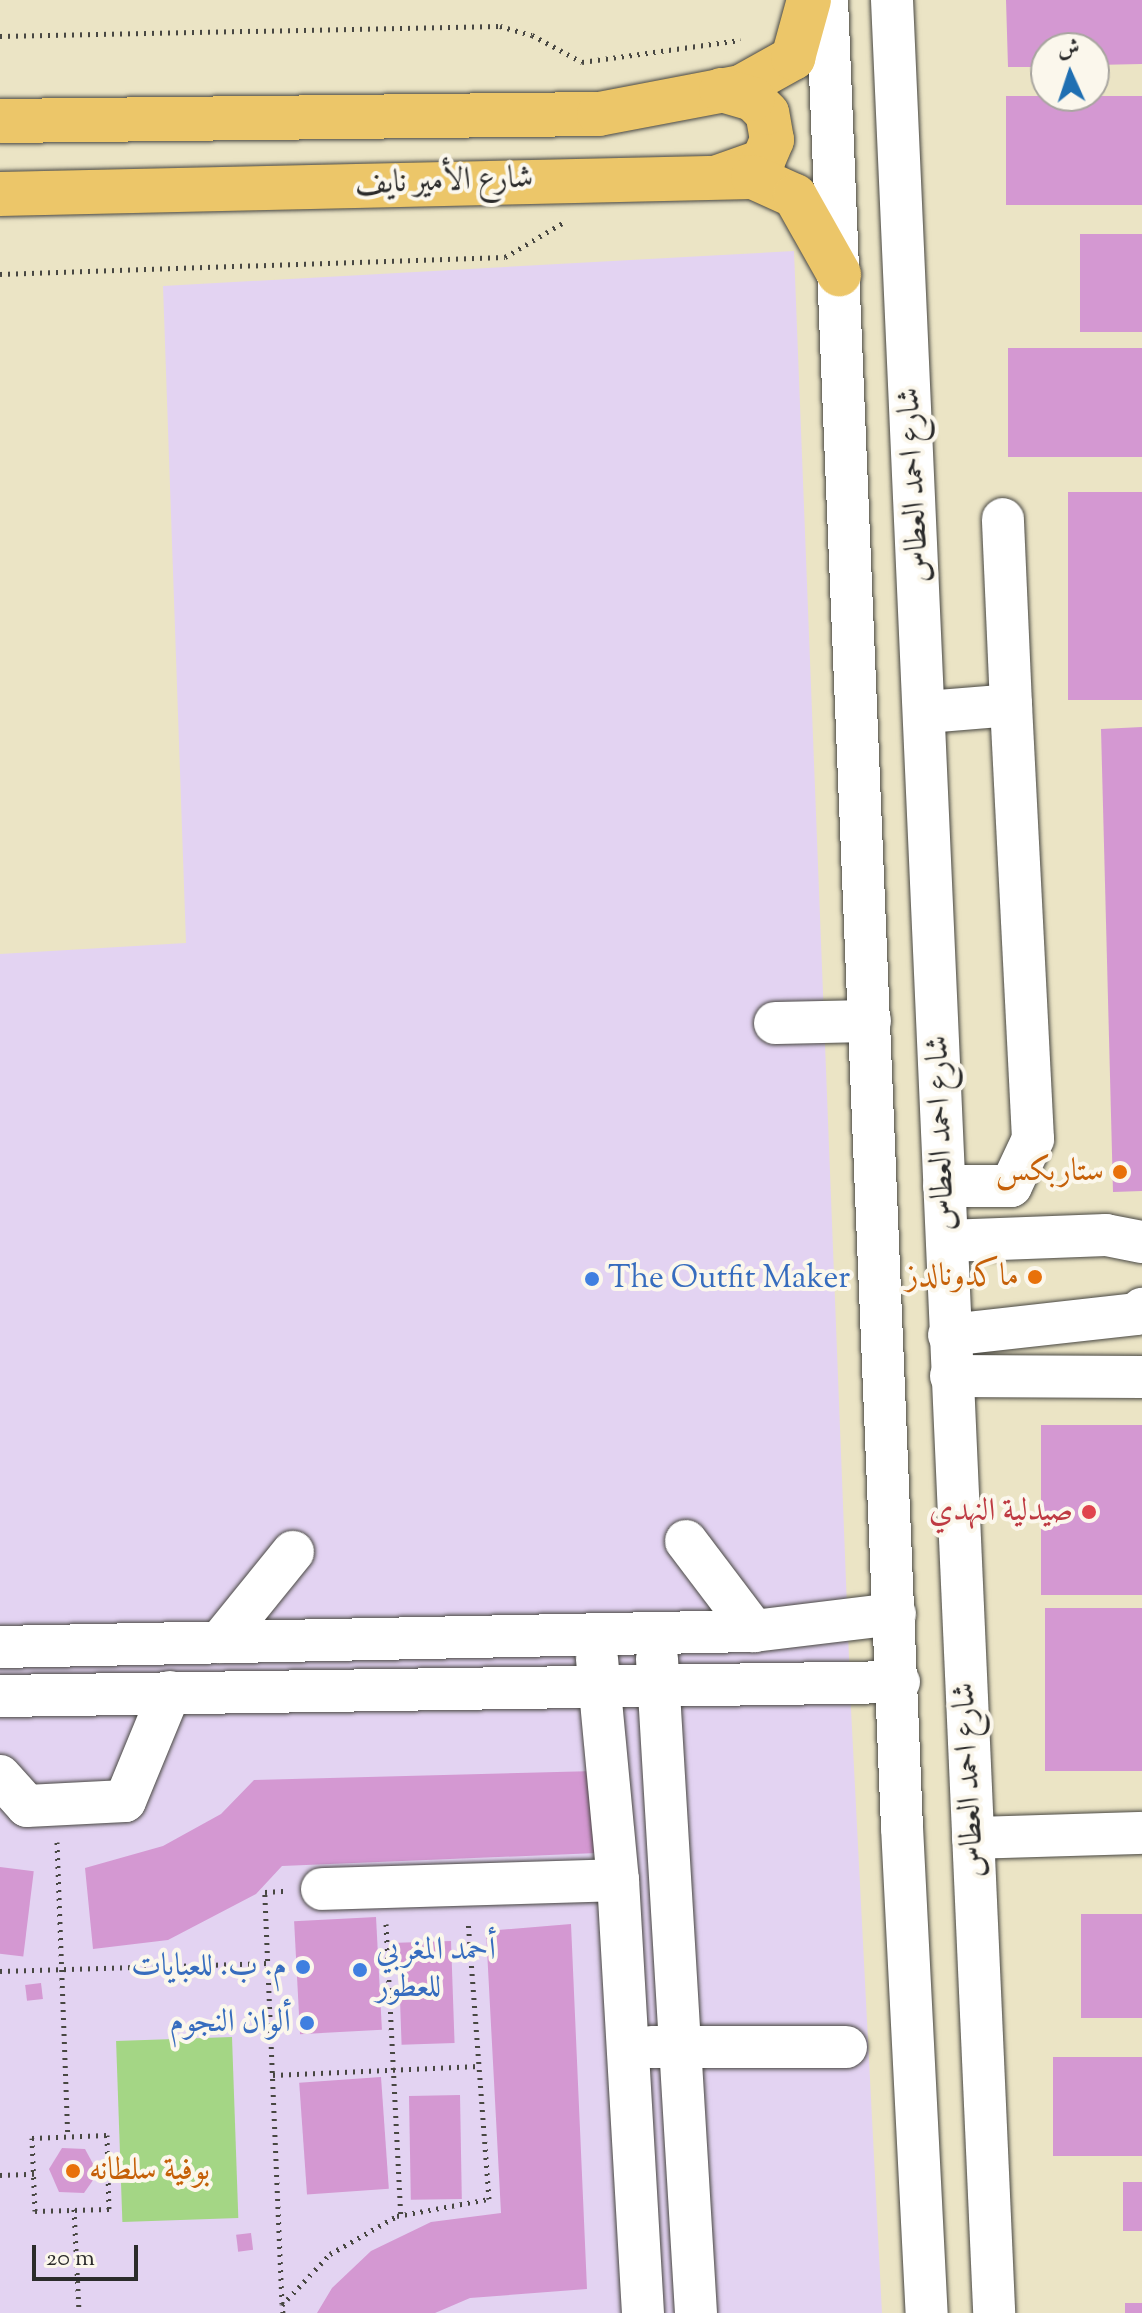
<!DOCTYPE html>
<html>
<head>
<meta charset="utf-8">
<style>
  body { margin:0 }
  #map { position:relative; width:1142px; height:2313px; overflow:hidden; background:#ebe4c5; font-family:"Sorts Mill Goudy",Amiri,serif }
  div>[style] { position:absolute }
  .built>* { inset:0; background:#e3d3f2 }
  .green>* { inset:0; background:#a4d685; transform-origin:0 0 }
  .building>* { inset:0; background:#d498d2; transform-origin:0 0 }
  .path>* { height:5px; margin-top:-2.5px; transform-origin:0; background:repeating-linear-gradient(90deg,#484742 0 2px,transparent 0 8px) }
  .roads { filter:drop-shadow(0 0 2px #484742) drop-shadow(0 0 2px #484742) }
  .minor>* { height:42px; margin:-21px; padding:0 21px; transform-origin:21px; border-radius:21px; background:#fff }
  .major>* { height:44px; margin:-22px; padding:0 22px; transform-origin:22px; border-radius:22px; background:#ecc669 }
  .dots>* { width:22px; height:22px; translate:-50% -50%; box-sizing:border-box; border:4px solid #fbf7ec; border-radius:50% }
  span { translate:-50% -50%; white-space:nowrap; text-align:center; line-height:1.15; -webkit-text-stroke:8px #fbf7ec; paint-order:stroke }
  .street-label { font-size:32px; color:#2b2b2b }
  .food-label { font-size:32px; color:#c56008 }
  .right { translate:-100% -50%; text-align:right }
  .left { translate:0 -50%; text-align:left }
  .shop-label { font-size:32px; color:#366cbe }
  .health-label { font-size:32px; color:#be3a42 }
  .north { position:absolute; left:1030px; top:32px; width:80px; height:80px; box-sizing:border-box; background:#fbf7ec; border:2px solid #a8a59f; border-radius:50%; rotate:357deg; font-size:22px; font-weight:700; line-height:32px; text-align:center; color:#2b2b2b }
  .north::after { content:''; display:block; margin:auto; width:28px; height:36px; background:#1f6fb2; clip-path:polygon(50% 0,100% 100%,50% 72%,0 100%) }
  .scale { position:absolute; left:32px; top:2245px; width:106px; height:36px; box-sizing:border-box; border:4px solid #2b2b2b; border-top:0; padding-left:10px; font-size:24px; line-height:28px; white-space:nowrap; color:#2b2b2b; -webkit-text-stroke:6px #fbf7ec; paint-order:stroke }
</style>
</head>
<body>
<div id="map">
  <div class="built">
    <i style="clip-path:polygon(794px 251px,851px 1709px,882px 2313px,0 2313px,0 954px,186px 943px,163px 286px)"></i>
  </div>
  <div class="green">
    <i style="left:232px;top:2037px;width:181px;height:116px;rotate:88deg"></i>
  </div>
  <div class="building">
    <i style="clip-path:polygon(1006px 0,1142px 0,1142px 64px,1094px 65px,1094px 48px,1046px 48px,1046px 67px,1008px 67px)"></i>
    <i style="left:1142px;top:96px;width:109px;height:136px;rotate:90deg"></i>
    <i style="left:1142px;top:234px;width:98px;height:62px;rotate:90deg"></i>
    <i style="left:1142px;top:348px;width:109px;height:134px;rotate:90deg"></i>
    <i style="left:1142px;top:492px;width:208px;height:74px;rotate:90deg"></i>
    <i style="clip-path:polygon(1142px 727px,1142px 1191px,1113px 1192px,1101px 729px)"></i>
    <i style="left:1142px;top:1425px;width:170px;height:101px;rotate:90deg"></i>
    <i style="left:1142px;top:1608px;width:163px;height:97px;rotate:90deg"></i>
    <i style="clip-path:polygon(596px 1771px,597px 1853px,282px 1866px,256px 1894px,168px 1940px,93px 1949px,85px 1868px,163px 1846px,221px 1814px,254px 1780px)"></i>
    <i style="left:0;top:1867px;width:34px;height:86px;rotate:7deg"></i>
    <i style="left:1142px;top:1914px;width:104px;height:61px;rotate:90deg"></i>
    <i style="left:376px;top:1917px;width:113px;height:82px;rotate:87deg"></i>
    <i style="clip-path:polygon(571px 1924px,587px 2289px,470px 2298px,435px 2313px,317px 2313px,332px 2288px,371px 2251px,431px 2222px,501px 2213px,486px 1931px)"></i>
    <i style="left:451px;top:1941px;width:102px;height:53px;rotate:88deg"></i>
    <i style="left:41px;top:1983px;width:16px;height:16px;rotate:83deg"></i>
    <i style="left:1142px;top:2057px;width:99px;height:89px;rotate:90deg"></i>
    <i style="left:381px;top:2077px;width:112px;height:82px;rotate:86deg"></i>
    <i style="left:460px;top:2095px;width:104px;height:51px;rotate:89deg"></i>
    <i style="clip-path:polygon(62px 2148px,85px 2149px,98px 2173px,84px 2193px,59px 2192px,49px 2169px)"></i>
    <i style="left:1123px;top:2182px;width:19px;height:49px"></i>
    <i style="left:251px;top:2233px;width:17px;height:15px;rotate:83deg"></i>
    <i style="left:1142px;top:2303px;width:10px;height:17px;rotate:90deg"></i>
  </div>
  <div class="path">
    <i style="left:0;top:36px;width:500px;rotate:-1.15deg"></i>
    <i style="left:500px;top:26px;width:33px;rotate:16deg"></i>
    <i style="left:532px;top:35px;width:57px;rotate:28.4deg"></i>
    <i style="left:582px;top:62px;width:160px;rotate:-7.9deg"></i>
    <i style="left:0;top:274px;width:505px;rotate:-1.93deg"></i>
    <i style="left:505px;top:257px;width:71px;rotate:-30.5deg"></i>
    <i style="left:57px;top:1842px;width:295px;rotate:87.9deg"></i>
    <i style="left:386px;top:1924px;width:292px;rotate:87.1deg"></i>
    <i style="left:0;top:1971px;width:268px;rotate:-1.7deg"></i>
    <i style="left:273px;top:2075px;width:206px;rotate:-2.5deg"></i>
    <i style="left:107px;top:2135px;width:74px;rotate:88.5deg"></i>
    <i style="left:109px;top:2209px;width:74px;rotate:178.5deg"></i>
    <i style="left:35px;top:2211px;width:73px;rotate:-92.4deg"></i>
    <i style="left:32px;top:2138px;width:75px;rotate:-2.3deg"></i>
    <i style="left:0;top:2175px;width:34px;rotate:-2deg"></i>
    <i style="left:74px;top:2209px;width:104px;rotate:87.2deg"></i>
    <i style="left:282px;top:2304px;width:412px;rotate:-92.4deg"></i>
    <i style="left:265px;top:1892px;width:22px;rotate:-3deg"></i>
    <i style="left:283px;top:2313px;width:8px;rotate:-97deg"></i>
    <i style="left:282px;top:2305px;width:70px;rotate:-46.7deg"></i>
    <i style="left:330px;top:2254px;width:77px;rotate:-29.6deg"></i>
    <i style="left:397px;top:2216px;width:94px;rotate:-10.5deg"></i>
    <i style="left:489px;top:2199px;width:278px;rotate:-94.3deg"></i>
  </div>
  <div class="roads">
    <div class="minor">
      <i style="left:827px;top:0;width:1829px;rotate:87.65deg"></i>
      <i style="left:902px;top:1827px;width:487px;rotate:87.1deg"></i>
      <i style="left:892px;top:0;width:2315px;rotate:87.47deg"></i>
      <i style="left:926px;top:712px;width:85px;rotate:-4.7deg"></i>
      <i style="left:1011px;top:705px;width:186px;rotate:-92.5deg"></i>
      <i style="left:775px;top:1023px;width:95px;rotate:-1.2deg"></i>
      <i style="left:944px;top:1186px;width:67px"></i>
      <i style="left:1011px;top:1186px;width:52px;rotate:-64.9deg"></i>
      <i style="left:1033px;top:1139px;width:435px;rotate:-92.9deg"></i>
      <i style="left:947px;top:1241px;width:159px;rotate:-2.2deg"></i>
      <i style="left:1106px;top:1235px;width:37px;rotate:11deg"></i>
      <i style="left:949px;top:1335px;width:188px;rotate:-6.4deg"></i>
      <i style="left:1136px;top:1314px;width:8px;rotate:-40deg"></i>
      <i style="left:951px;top:1376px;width:191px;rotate:0.3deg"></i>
      <i style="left:686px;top:1541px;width:113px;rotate:52.9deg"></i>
      <i style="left:220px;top:1642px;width:116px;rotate:-51deg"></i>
      <i style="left:0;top:1647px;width:754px;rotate:-1.22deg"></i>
      <i style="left:754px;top:1631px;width:142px;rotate:-6.9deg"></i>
      <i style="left:597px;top:1659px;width:222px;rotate:84.6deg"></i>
      <i style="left:618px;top:1880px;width:434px;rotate:86.7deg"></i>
      <i style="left:657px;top:1659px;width:655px;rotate:86.59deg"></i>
      <i style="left:0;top:1696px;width:899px;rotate:-0.89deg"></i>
      <i style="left:0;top:1776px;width:40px;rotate:48deg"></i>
      <i style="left:27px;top:1806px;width:98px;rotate:-2.9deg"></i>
      <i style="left:125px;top:1801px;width:118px;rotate:-67.6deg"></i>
      <i style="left:973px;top:1838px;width:169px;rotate:-1.7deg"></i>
      <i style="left:322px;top:1889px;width:296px;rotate:-1.7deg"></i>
      <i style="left:651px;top:2047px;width:195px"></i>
    </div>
    <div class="major">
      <i style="left:0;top:121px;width:599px;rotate:-0.67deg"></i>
      <i style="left:599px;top:114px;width:145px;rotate:-10.8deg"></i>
      <i style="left:741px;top:87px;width:60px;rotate:-29.1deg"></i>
      <i style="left:793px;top:58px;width:60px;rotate:-74.6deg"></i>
      <i style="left:718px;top:177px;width:48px;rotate:-19.6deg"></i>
      <i style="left:763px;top:161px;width:23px;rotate:-67deg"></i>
      <i style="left:772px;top:140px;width:27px;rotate:-100deg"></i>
      <i style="left:767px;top:113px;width:20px;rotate:-135deg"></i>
      <i style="left:753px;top:99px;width:33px;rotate:-164deg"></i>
      <i style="left:0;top:194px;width:753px;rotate:-1.29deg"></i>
      <i style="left:753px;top:177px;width:46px;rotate:24.3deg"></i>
      <i style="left:795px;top:196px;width:90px;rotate:60.6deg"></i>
    </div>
  </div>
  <div class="dots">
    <i style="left:1120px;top:1172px;background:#e8710a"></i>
    <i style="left:1035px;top:1277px;background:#e8710a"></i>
    <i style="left:592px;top:1279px;background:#3f7fe0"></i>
    <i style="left:1089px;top:1512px;background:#e0444e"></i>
    <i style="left:303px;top:1967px;background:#3f7fe0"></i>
    <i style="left:360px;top:1970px;background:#3f7fe0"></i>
    <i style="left:307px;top:2023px;background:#3f7fe0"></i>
    <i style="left:73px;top:2171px;background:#e8710a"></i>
  </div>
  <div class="street-label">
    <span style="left:444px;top:182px;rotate:-2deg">شارع الأمير نايف</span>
    <span style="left:915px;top:485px;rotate:-93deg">شارع احمد العطاس</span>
    <span style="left:942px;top:1133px;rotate:-92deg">شارع احمد العطاس</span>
    <span style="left:970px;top:1780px;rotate:-93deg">شارع احمد العطاس</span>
  </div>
  <div class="food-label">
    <span class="right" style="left:1104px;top:1172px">ستاربكس</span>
    <span class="right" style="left:1019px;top:1277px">ماكدونالدز</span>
    <span class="left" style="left:89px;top:2171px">بوفية سلطانه</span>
  </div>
  <div class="shop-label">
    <span class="left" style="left:608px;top:1279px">The Outfit Maker</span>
    <span class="left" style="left:376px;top:1970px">أحمد المغربي<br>للعطور</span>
    <span class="right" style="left:287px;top:1967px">م. ب. للعبايات</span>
    <span class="right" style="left:291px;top:2023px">ألوان النجوم</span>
  </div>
  <div class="health-label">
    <span class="right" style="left:1073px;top:1512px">صيدلية النهدي</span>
  </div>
  <div class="north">ش</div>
  <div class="scale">20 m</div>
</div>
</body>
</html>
